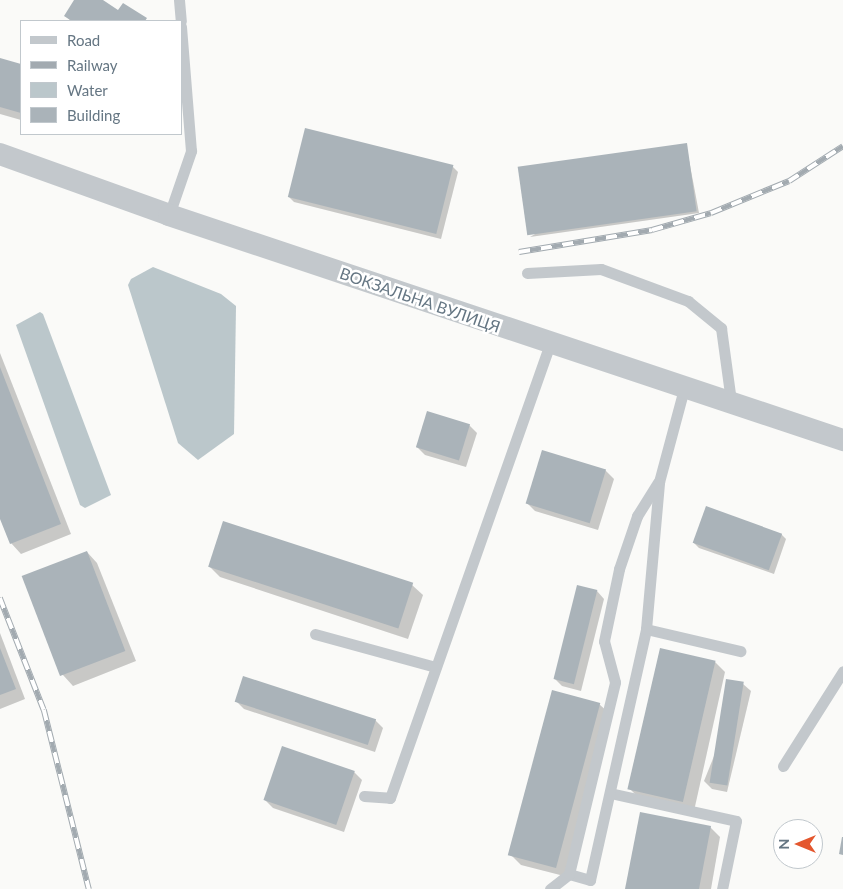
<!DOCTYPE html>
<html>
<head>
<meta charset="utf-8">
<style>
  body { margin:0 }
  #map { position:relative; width:843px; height:889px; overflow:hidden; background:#fafaf8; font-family:Lato,sans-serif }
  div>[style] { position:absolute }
  .water>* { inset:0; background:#bbc7cb }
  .shadow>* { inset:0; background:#0003 }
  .building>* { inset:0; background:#aab3b9; transform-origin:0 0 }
  .lane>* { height:11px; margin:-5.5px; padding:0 5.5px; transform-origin:5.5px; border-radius:5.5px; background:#c3c8cc }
  .street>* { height:22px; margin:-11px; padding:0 11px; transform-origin:11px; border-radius:11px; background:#c3c8cc }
  .rail>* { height:5.5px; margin-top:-2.75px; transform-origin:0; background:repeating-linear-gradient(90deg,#fff 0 11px,#a2aab0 0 22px); box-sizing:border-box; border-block:1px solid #a2aab0 }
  span { translate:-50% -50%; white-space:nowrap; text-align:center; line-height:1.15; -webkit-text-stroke:5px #fff; paint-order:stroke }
  .street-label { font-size:16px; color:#657683 }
  .legend { position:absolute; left:20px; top:20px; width:162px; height:115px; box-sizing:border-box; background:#fff; border:1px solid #c1c8cd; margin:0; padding:6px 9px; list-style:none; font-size:15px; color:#657683 }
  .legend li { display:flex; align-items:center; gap:10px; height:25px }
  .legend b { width:25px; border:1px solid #c1c8cd }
  .north { position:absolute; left:773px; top:819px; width:50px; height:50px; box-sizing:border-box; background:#fff; border:1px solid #c1c8cd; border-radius:50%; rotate:270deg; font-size:14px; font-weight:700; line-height:20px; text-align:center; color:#657683 }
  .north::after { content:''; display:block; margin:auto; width:18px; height:22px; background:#e4572e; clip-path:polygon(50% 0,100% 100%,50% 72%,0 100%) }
</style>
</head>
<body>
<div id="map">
  <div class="water">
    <i style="clip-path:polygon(153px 267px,221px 294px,236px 306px,234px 434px,198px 460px,178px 443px,128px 285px,131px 279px)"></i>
    <i style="clip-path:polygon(40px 312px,43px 314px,111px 495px,85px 508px,80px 505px,16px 325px)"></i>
  </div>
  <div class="shadow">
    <i style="clip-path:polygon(76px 0,101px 0,119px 12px,149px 21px,71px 21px,65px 16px)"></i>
    <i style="clip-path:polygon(0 59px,21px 65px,21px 120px,0 114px)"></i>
    <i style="clip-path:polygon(686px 144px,699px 213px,530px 237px)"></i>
    <i style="clip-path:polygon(453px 167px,458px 172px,441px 239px,294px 202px,289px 197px)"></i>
    <i style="clip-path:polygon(0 353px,71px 534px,21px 554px,11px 543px,0 515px)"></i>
    <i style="clip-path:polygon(469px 425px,477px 433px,466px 467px,425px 455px,417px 447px)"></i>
    <i style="clip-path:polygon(542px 452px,606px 471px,614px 479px,598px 530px,535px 511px,527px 503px)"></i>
    <i style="clip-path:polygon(781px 534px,786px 539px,774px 574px,699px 548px,694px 543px)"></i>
    <i style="clip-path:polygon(87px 552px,97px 563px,136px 661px,73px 686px,63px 675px)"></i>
    <i style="clip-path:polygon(210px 567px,412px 585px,423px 595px,408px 639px,220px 577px)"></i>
    <i style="clip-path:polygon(597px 591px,604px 599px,581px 691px,562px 686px,554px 678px)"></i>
    <i style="clip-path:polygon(0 633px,25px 699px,0 709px)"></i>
    <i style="clip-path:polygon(661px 650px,715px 662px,725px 672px,694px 811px,639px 798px,629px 788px)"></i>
    <i style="clip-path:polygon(743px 684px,751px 691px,727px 792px,712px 789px,704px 781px)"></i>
    <i style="clip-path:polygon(236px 701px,375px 720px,383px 728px,375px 752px,244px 709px)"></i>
    <i style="clip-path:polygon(599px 704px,610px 714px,568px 877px,521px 865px,511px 855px)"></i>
    <i style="clip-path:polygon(354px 772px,362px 780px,344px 832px,273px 808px,265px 800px)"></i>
    <i style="clip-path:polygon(710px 827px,720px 837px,711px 889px,626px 889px)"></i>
  </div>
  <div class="building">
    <i style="clip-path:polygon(74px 0,103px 0,118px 10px,123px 3px,147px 18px,145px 21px,72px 21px,64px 16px)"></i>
    <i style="clip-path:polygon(0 58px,21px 64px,21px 113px,0 107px)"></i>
    <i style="left:305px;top:128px;width:153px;height:71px;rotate:14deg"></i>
    <i style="left:687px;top:143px;width:69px;height:171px;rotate:82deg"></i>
    <i style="clip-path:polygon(0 367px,61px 524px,10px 544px,0 519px)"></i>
    <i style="left:427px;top:411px;width:45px;height:38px;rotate:17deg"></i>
    <i style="left:542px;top:450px;width:67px;height:56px;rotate:17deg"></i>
    <i style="left:706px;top:506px;width:81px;height:39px;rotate:20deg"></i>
    <i style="left:223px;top:521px;width:200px;height:48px;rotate:18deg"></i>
    <i style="left:87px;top:551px;width:107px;height:70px;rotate:69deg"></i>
    <i style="left:577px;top:585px;width:21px;height:97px;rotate:14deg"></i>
    <i style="clip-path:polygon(0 648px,16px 689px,0 695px)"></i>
    <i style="left:660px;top:648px;width:57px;height:145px;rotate:13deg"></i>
    <i style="left:243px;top:676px;width:140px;height:27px;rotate:18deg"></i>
    <i style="left:726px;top:679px;width:18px;height:105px;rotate:9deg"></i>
    <i style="left:552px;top:690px;width:50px;height:171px;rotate:15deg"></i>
    <i style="left:282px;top:746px;width:77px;height:57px;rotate:19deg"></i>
    <i style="clip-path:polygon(640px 812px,711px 826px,699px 889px,625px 889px)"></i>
    <i style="clip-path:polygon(842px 837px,843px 837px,843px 855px,839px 854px)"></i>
  </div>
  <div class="lane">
    <i style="left:179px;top:0;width:21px;rotate:85deg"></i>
    <i style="left:169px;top:215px;width:68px;rotate:-71deg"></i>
    <i style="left:191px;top:151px;width:125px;rotate:-94.6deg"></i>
    <i style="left:527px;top:273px;width:74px;rotate:-3.1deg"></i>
    <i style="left:601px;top:269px;width:93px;rotate:20.2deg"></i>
    <i style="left:688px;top:301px;width:43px;rotate:39.3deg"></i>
    <i style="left:721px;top:328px;width:74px;rotate:82.2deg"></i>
    <i style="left:646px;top:629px;width:97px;rotate:13.2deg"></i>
    <i style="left:315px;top:634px;width:125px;rotate:15.3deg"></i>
    <i style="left:783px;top:766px;width:112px;rotate:-57.7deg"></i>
    <i style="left:610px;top:793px;width:129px;rotate:12.5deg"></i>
    <i style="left:736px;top:821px;width:69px;rotate:101.6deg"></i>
    <i style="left:364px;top:796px;width:26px;rotate:4deg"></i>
    <i style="left:390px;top:798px;width:482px;rotate:-70.6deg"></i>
    <i style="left:569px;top:874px;width:22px;rotate:16deg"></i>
    <i style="left:590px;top:880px;width:257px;rotate:-77.4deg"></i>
    <i style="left:646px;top:629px;width:148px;rotate:-84.9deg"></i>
    <i style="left:659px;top:482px;width:100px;rotate:-75deg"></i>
    <i style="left:550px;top:889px;width:24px;rotate:-38deg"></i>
    <i style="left:569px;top:874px;width:197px;rotate:-76.5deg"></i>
    <i style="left:615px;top:682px;width:42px;rotate:-105deg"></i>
    <i style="left:604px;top:641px;width:74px;rotate:-78.2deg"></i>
    <i style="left:619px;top:569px;width:56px;rotate:-71.2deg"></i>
    <i style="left:637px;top:516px;width:39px;rotate:-58deg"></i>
  </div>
  <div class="street">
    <i style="left:0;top:154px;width:180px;rotate:19.8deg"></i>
    <i style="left:169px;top:215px;width:711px;rotate:18.46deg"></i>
  </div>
  <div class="rail">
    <i style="left:519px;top:252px;width:135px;rotate:-9.4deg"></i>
    <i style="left:652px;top:230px;width:61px;rotate:-16.1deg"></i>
    <i style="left:711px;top:213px;width:84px;rotate:-22.3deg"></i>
    <i style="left:789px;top:181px;width:64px;rotate:-32.9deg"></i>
    <i style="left:0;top:598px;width:120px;rotate:68.6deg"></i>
    <i style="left:44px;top:710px;width:185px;rotate:75.9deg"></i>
  </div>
  <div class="street-label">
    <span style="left:420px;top:300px;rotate:19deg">ВОКЗАЛЬНА ВУЛИЦЯ</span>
  </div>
  <ul class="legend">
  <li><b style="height:6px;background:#c3c8cc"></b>Road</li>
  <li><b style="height:6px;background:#a2aab0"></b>Railway</li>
  <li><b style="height:14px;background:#bbc7cb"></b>Water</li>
  <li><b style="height:14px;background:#aab3b9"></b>Building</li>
  </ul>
  <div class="north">N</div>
</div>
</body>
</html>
